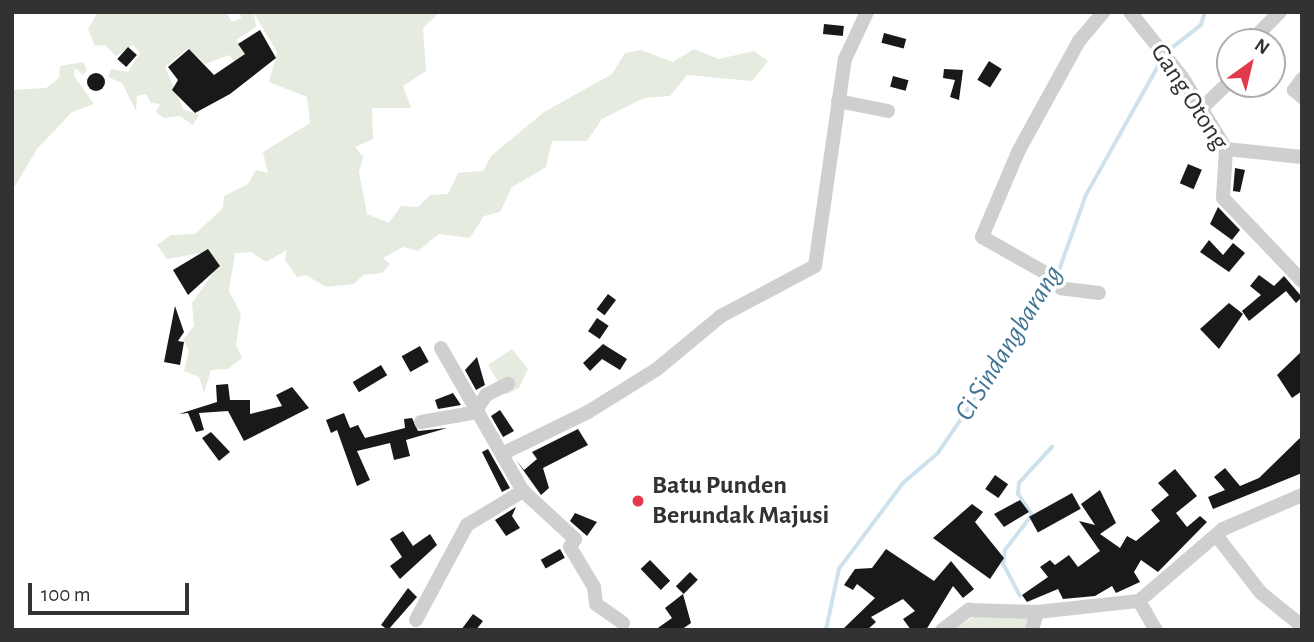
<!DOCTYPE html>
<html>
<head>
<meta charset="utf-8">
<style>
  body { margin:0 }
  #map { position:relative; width:1314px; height:642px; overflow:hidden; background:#fff; font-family:"Alegreya Sans",sans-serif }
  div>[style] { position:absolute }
  .green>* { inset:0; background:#e5ebde }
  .stream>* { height:3.5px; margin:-1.75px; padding:0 1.75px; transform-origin:1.75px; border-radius:1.75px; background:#cee2ed }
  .building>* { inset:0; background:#191919; transform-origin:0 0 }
  .round { border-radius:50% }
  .minor>* { height:14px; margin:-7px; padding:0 7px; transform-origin:7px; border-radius:7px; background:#cfcfcf }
  .dots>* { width:19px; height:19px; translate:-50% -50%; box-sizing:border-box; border:4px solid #fff; border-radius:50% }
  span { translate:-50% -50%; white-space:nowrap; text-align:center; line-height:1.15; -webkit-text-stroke:7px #fff; paint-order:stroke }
  .street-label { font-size:26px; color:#323232 }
  .poi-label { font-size:26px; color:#323232; font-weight:700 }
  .left { translate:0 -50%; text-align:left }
  .water-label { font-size:28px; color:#407594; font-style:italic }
  .frame { position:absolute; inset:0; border:14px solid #323232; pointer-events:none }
  .north { position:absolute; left:1216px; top:28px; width:70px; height:70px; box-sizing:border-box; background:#fff; border:2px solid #adadad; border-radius:50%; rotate:34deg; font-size:19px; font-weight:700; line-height:28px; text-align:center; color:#323232 }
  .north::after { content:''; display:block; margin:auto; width:24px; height:32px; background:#e23a4b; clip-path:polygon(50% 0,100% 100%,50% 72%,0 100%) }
  .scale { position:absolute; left:28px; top:583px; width:161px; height:32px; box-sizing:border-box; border:4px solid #323232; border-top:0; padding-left:9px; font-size:21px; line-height:24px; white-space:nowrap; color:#323232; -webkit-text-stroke:5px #fff; paint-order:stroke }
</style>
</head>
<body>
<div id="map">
  <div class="green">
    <i style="clip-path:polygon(98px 12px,226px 12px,232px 22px,242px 18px,237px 12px,440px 12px,423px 28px,426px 71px,403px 86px,411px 108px,372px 108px,373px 139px,355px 147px,363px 157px,359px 172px,367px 214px,389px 223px,401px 206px,418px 207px,430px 195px,448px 194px,458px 173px,483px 171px,491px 156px,544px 112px,612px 74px,625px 53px,641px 50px,673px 62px,694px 49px,719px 59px,754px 51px,768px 61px,752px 81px,687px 75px,670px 96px,644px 98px,602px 119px,587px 141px,552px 141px,546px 167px,512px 187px,500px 212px,484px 216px,470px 238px,439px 234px,418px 251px,403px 247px,383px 258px,390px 264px,382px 273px,363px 275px,354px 284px,326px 287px,306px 275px,297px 277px,285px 260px,287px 250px,266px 262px,251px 252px,235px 253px,229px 291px,241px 314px,236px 345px,242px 358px,228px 369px,211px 370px,204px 393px,199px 377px,184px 371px,189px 350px,183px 340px,194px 326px,192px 303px,218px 266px,207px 252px,167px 259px,157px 245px,171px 235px,195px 234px,223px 208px,224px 196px,248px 184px,256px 170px,268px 173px,263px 152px,310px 123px,307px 97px,269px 82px,277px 52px,254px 13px,256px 27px,236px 40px,247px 53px,235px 62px,229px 55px,205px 64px,188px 48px,165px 67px,183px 109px,199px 115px,193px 125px,180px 116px,164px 118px,156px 112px,160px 104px,151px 103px,146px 94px,137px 96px,136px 111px,122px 83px,108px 77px,111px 69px,128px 72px,140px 53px,133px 45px,116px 56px,105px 45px,95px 46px,88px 29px)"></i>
    <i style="clip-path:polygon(83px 62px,87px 70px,83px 75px,75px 68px,74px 76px,94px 104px,72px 112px,37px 149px,12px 191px,12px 90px,46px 88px,59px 78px,60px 66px)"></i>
    <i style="clip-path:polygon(512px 349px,528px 369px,519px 388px,506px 395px,488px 365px)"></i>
    <i style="clip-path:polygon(978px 615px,1028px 619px,1029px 630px,950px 630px)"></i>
  </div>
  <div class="stream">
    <i style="left:1168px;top:51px;width:42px;rotate:-38.2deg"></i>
    <i style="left:1201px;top:25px;width:14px;rotate:-73deg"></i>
    <i style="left:1057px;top:276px;width:86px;rotate:-70.3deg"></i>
    <i style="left:1086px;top:195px;width:158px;rotate:-60.8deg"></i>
    <i style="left:1020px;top:596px;width:36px;rotate:-118deg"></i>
    <i style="left:1003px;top:564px;width:14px;rotate:-82deg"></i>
    <i style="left:1005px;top:550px;width:44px;rotate:-52.4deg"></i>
    <i style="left:1032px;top:515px;width:25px;rotate:-124deg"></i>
    <i style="left:1018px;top:494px;width:11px;rotate:-85deg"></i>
    <i style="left:1019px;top:483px;width:49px;rotate:-47.5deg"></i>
    <i style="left:826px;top:630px;width:62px;rotate:-78deg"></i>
    <i style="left:839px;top:569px;width:107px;rotate:-53.3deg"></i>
    <i style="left:903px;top:483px;width:46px;rotate:-40.6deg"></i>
    <i style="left:938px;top:453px;width:206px;rotate:-55.7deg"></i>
  </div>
  <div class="building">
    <i style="left:824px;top:24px;width:20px;height:10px;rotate:6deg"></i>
    <i style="clip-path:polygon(260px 30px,276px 58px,230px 94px,195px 113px,172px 90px,178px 80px,168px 67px,189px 49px,214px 75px,245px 54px,238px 44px)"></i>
    <i style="left:884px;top:33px;width:23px;height:10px;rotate:15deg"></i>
    <i style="left:128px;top:47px;width:12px;height:16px;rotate:42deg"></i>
    <i style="left:989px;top:61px;width:15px;height:22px;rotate:32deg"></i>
    <i style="clip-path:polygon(944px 69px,963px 70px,959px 100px,950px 97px,955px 80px,943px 78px)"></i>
    <i class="round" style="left:87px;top:73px;width:18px;height:18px"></i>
    <i style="left:893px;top:76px;width:16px;height:11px;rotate:15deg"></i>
    <i style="left:1188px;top:164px;width:15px;height:21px;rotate:23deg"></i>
    <i style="clip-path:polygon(1235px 168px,1245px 170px,1240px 192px,1233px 191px)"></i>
    <i style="clip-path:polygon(1218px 207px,1240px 230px,1232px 240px,1210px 224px)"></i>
    <i style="clip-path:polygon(1209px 240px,1223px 255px,1233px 243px,1245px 253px,1229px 272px,1200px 252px)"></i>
    <i style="clip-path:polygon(208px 249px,220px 266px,188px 295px,173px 270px)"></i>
    <i style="clip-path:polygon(1259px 275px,1274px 286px,1284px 276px,1302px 297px,1296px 303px,1286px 291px,1249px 321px,1242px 311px,1261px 295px,1250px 286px)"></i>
    <i style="left:608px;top:294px;width:10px;height:19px;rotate:37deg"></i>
    <i style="clip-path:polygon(1229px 303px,1243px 314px,1219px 349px,1200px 329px)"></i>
    <i style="clip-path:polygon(175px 306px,184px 332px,178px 341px,184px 342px,180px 365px,164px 362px)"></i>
    <i style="left:597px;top:318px;width:14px;height:16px;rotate:34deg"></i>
    <i style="clip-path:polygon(603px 344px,627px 359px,620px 370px,602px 359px,590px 371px,583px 363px)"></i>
    <i style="left:420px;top:346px;width:18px;height:21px;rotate:61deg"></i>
    <i style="clip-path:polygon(1302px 351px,1302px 391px,1292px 398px,1277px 375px)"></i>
    <i style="clip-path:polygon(477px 357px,485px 385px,476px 390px,465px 370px)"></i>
    <i style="left:381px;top:365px;width:12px;height:33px;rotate:59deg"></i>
    <i style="clip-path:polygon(228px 384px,230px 400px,250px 400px,250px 414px,282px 406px,276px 395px,292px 387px,309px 408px,244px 441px,228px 411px,199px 413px,204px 430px,196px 432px,188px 413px,179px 414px,217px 402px,216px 385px)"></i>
    <i style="clip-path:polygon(453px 393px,461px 405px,438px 409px,435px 400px)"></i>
    <i style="clip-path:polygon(500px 410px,514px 431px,503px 437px,491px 416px)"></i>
    <i style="clip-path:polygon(344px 413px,350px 428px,358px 425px,365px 438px,405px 428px,404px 419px,412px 418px,418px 431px,447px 428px,406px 440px,410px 456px,394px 460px,390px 443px,357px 451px,370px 480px,357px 486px,337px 430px,331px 433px,326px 420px)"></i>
    <i style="clip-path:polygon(578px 429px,588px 445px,543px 468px,549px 488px,541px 495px,516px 460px,524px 470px,537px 459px,532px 452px)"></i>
    <i style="clip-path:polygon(211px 432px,230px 452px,219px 461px,202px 438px)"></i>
    <i style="clip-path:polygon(1302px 436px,1302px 473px,1213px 509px,1208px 497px,1225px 490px,1214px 477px,1225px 468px,1240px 486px,1259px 478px)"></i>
    <i style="clip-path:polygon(488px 449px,510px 488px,502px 492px,482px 452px)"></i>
    <i style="clip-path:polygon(1175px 469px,1197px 496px,1176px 513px,1187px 527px,1200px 516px,1207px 522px,1158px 572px,1141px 560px,1134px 572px,1140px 582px,1116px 593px,1112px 586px,1095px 596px,1063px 599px,1058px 589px,1027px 602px,1022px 595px,1048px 577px,1040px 567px,1050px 560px,1055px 565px,1069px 555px,1078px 567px,1100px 551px,1079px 521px,1095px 525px,1081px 504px,1100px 490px,1116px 523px,1100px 534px,1120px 548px,1127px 536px,1136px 541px,1160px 521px,1151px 510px,1169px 495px,1158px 483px)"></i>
    <i style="left:995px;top:475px;width:16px;height:17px;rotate:35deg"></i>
    <i style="left:1072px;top:493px;width:18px;height:49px;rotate:61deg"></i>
    <i style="clip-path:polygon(1020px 500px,1029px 512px,1004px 527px,994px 514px)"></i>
    <i style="clip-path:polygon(972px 504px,983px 512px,975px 522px,1004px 558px,990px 579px,933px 538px)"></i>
    <i style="clip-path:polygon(516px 507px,512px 516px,520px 528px,506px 536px,495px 520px)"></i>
    <i style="clip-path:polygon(575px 513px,597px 522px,587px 536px,570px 521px)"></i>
    <i style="clip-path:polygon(403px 531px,413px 546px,430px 534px,437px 545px,400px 579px,390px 566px,402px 557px,390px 539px)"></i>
    <i style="left:560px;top:549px;width:10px;height:22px;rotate:61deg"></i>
    <i style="clip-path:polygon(886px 549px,934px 581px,951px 561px,974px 589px,963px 598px,953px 586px,926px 630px,911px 630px,903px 619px,915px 611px,903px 599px,871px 617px,876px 622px,867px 630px,842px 630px,875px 598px,857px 584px,853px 590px,844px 585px,855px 569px,872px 568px)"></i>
    <i style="left:650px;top:560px;width:29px;height:13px;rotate:46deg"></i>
    <i style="left:690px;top:572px;width:11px;height:20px;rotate:45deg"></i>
    <i style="clip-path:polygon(408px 588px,417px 597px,388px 630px,381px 625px)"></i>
    <i style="clip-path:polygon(683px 594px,691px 623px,681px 630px,655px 630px,672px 618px,665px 608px)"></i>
    <i style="clip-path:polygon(473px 614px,483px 621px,476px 630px,461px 630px)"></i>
  </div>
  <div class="minor">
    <i style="left:1130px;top:12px;width:83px;rotate:51.3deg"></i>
    <i style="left:1182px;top:77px;width:84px;rotate:58.6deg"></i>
    <i style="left:1226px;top:149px;width:49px;rotate:93.5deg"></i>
    <i style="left:1223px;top:198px;width:115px;rotate:46.4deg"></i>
    <i style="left:1250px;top:42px;width:42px;rotate:-45deg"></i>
    <i style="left:1302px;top:79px;width:14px;rotate:126deg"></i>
    <i style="left:1294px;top:90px;width:11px;rotate:41deg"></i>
    <i style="left:838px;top:101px;width:51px;rotate:11.3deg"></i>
    <i style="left:1201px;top:109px;width:40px;rotate:-44deg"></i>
    <i style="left:1226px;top:149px;width:76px;rotate:6deg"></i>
    <i style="left:1099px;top:293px;width:38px;rotate:-173deg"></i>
    <i style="left:1061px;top:288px;width:9px;rotate:-111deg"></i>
    <i style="left:1058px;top:280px;width:87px;rotate:-150.5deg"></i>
    <i style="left:982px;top:237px;width:92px;rotate:-67deg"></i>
    <i style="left:1018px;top:152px;width:127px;rotate:-61.2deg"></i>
    <i style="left:1079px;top:41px;width:38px;rotate:-50deg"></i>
    <i style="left:441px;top:348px;width:165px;rotate:60.2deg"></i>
    <i style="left:523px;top:491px;width:71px;rotate:42.7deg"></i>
    <i style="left:575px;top:539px;width:9px;rotate:122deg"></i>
    <i style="left:570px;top:547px;width:47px;rotate:59deg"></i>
    <i style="left:594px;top:587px;width:17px;rotate:83deg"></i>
    <i style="left:596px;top:604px;width:33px;rotate:35deg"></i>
    <i style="left:476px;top:410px;width:18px;rotate:-56deg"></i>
    <i style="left:486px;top:395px;width:25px;rotate:-27deg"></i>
    <i style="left:421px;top:422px;width:58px;rotate:-10deg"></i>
    <i style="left:502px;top:454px;width:96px;rotate:-26deg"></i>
    <i style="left:588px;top:412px;width:81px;rotate:-31.9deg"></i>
    <i style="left:657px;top:369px;width:83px;rotate:-39.6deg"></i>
    <i style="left:721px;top:316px;width:106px;rotate:-28deg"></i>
    <i style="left:815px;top:266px;width:209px;rotate:-81.8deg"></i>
    <i style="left:845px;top:59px;width:52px;rotate:-64.9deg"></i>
    <i style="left:1216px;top:535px;width:73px;rotate:52.2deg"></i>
    <i style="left:1261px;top:593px;width:53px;rotate:38.8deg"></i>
    <i style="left:1139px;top:601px;width:34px;rotate:60deg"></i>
    <i style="left:416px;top:620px;width:108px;rotate:-61.8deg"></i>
    <i style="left:467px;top:525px;width:66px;rotate:-31.3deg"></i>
    <i style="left:942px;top:630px;width:34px;rotate:-37deg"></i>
    <i style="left:969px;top:610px;width:68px;rotate:1.7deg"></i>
    <i style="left:1037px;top:612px;width:103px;rotate:-6.2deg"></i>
    <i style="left:1139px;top:601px;width:111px;rotate:-40.6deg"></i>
    <i style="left:1223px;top:529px;width:86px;rotate:-23.3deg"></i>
    <i style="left:1032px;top:630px;width:19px;rotate:-74deg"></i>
  </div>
  <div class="dots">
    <i style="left:638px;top:501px;background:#e23a4b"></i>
  </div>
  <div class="street-label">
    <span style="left:1189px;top:97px;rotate:57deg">Gang Otong</span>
  </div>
  <div class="poi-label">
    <span class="left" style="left:652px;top:501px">Batu Punden<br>Berundak Majusi</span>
  </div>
  <div class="water-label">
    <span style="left:1009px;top:343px;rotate:-58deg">Ci Sindangbarang</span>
  </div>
  <div class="frame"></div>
  <div class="north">N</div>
  <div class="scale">100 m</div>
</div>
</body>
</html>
